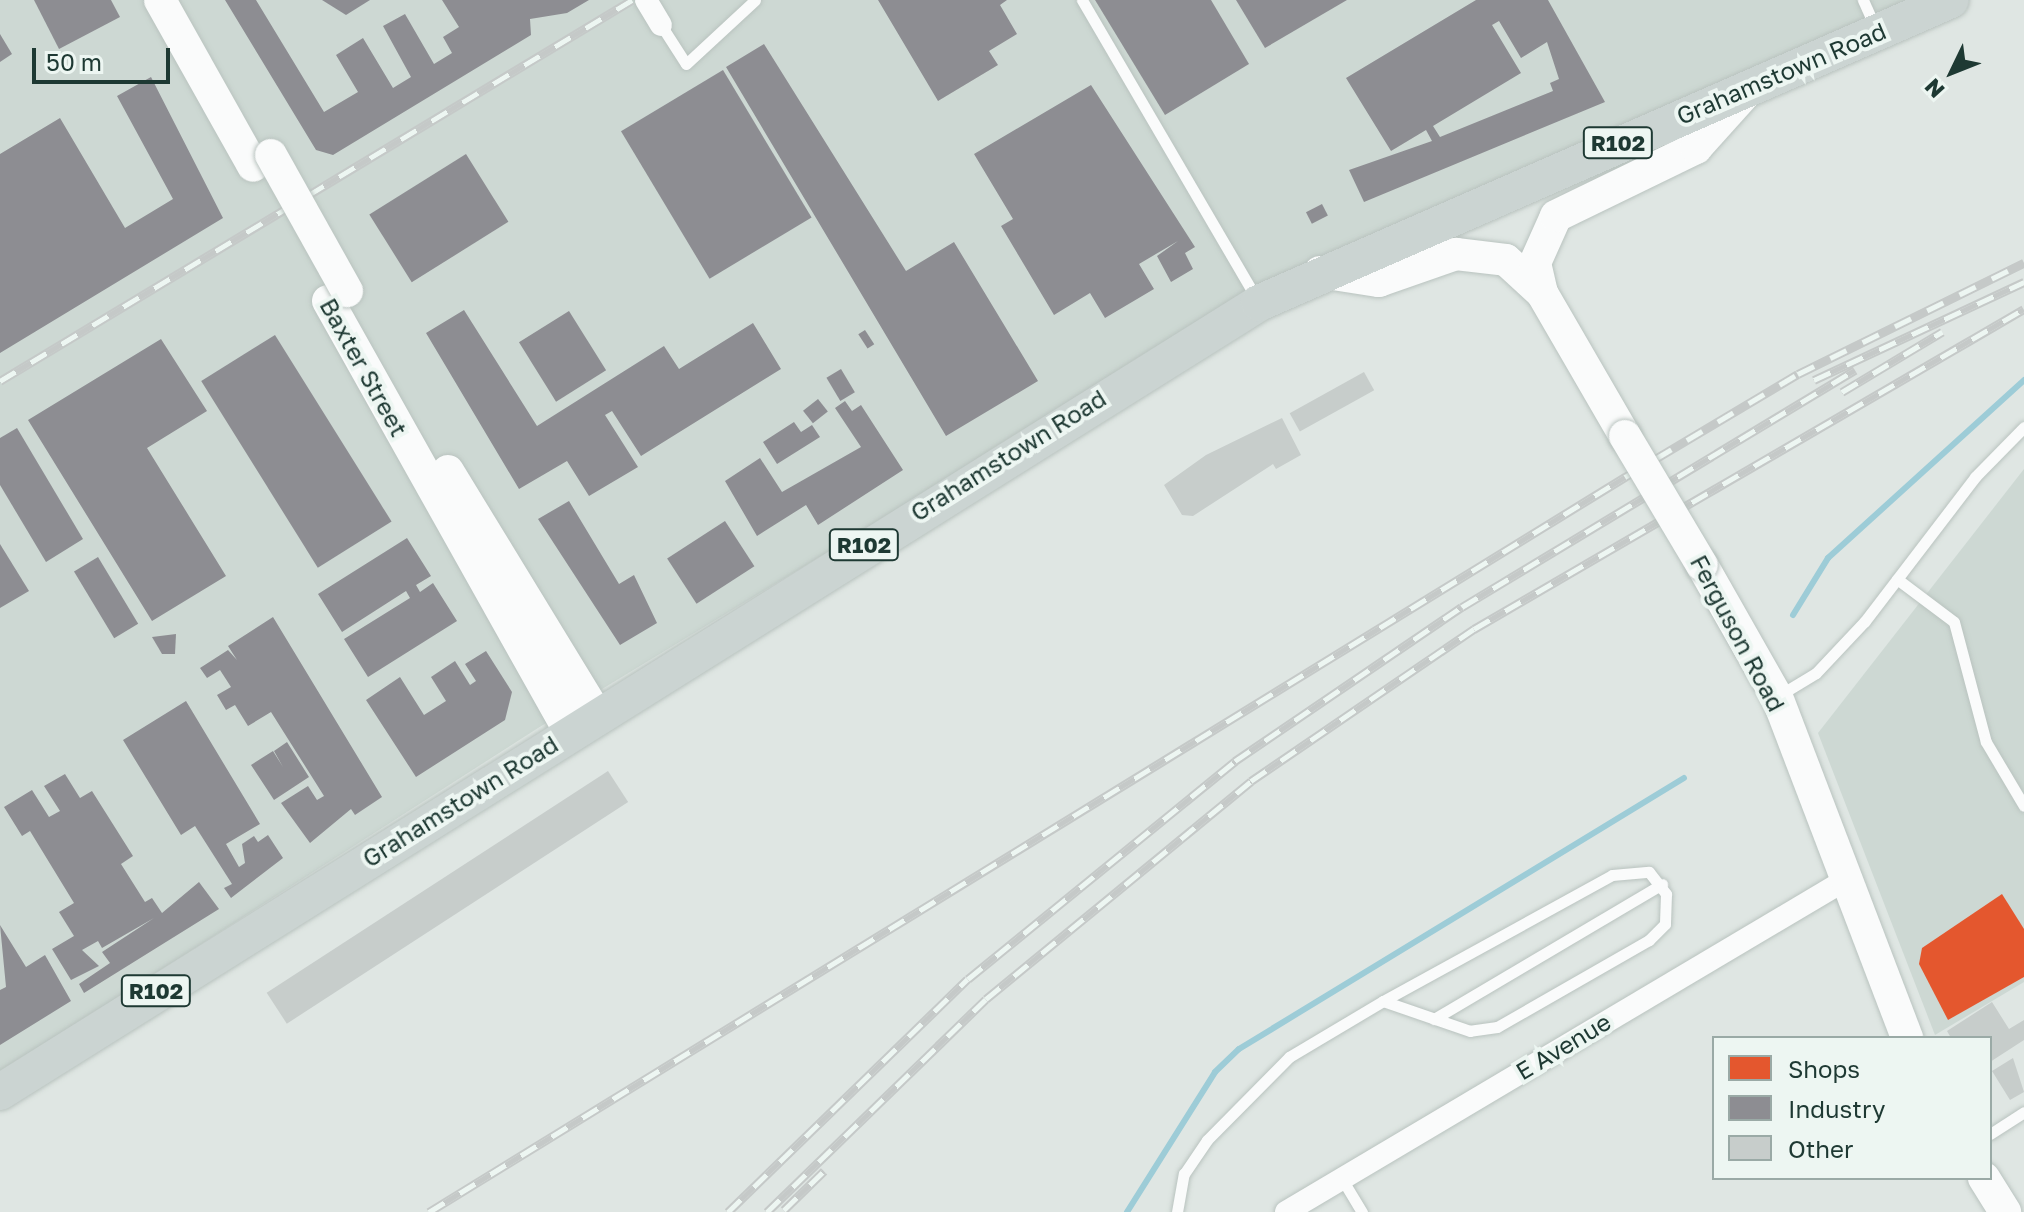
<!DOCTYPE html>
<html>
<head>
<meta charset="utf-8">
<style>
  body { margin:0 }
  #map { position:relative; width:2024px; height:1212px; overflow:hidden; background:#dfe6e3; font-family:"Golos Text",sans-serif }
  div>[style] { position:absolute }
  .built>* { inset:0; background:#cdd8d3 }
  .shops>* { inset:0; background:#e4572e }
  .industry>* { inset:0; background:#8d8d92; transform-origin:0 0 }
  .stream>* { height:6px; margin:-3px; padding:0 3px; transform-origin:3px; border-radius:3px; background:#9dccd7 }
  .building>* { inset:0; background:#c7cdcb; transform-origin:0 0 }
  .roads { filter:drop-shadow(0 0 2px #b9c3bf) drop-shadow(0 0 2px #b9c3bf) }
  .lane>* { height:11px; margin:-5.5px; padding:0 5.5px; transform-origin:5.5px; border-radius:5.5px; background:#fafbfb }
  .street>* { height:22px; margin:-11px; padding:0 11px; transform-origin:11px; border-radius:11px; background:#fafbfb }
  .secondary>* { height:32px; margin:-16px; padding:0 16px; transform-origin:16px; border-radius:16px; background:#fafbfb }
  .primary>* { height:36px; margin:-18px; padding:0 18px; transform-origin:18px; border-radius:18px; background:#cbd4d2 }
  .rail>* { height:9px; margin-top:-4.5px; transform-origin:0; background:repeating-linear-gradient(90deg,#edf6f2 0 18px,#c5c9c8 0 36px); box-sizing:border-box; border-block:2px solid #c5c9c8 }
  .bridges { filter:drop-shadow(0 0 2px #b9c3bf) drop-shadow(0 0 2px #b9c3bf) }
  .secondary-bridge>* { height:32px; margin:-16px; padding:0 16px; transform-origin:16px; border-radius:16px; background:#fafbfb }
  span { translate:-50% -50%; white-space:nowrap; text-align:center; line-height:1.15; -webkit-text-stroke:8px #edf6f2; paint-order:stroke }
  .shield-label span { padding:2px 6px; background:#edf6f2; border:2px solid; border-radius:6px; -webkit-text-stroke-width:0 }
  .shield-label { font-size:22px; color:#1e3933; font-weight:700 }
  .street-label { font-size:24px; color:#1e3933 }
  .legend { position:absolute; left:1712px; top:1036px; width:280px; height:144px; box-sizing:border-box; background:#edf6f2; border:2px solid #9aaaa6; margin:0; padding:10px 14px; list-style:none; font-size:24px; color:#1e3933 }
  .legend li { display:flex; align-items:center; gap:16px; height:40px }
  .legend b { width:40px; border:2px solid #9aaaa6 }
  .north { position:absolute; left:1912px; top:32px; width:80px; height:80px; -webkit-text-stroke:6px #edf6f2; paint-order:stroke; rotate:227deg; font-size:22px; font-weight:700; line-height:32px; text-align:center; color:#1e3933 }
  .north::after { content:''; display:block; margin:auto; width:28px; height:36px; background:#1e3933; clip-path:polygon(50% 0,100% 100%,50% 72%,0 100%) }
  .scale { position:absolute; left:32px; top:48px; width:138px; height:36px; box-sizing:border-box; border:4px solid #1e3933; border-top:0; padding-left:10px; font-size:24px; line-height:28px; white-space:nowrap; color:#1e3933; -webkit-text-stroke:6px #edf6f2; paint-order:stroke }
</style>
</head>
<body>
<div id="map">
  <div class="built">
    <i style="clip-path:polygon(0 0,1919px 0,1275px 280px,538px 728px,0 1073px)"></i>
    <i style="clip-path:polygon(2024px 469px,2024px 982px,1935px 1035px,1818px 733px)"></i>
  </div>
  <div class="shops">
    <i style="clip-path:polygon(2002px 894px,2024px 929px,2024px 977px,1948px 1020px,1919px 964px,1922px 948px)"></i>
  </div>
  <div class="industry">
    <i style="clip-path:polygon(34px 0,111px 0,120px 17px,59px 49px)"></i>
    <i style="clip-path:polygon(225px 0,256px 0,324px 112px,358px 92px,336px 55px,363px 38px,393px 88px,411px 77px,383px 26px,405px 14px,434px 64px,452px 53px,443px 37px,459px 27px,442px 0,589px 0,567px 13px,530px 19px,531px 35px,333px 155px,316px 150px)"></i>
    <i style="clip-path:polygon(322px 0,370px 0,346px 15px)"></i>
    <i style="clip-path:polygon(878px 0,1007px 0,1000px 5px,1017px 34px,989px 51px,998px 65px,938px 101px)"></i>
    <i style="clip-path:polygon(1095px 0,1211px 0,1249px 64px,1165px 115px)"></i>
    <i style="clip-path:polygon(1236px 0,1347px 0,1265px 48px)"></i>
    <i style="clip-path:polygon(evenodd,1476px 0,1548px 0,1605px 102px,1364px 202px,1349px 170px,1432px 141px,1426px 130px,1391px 151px,1346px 78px,1476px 0,1499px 21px,1521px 58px,1547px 42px,1559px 79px,1550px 83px,1553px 91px,1440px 137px,1433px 126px,1521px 73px,1492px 25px,1499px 21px)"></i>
    <i style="clip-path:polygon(0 34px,12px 54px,0 62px)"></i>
    <i style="clip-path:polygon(764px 44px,906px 271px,954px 242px,1038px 381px,946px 436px,726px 67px)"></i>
    <i style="left:723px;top:70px;width:172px;height:119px;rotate:59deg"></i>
    <i style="clip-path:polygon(151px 77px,223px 218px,0 353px,0 154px,60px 118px,125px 228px,173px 199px,117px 96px)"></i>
    <i style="clip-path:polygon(1091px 85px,1195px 247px,1185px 253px,1193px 269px,1171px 282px,1157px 256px,1178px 241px,1139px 264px,1154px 289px,1105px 318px,1090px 293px,1054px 315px,1001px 226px,1013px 219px,974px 154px)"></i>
    <i style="left:466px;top:154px;width:80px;height:114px;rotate:58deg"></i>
    <i style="left:1322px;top:204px;width:13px;height:18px;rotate:63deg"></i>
    <i style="clip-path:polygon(464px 310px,537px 426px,664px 346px,679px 369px,753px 323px,781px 369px,641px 456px,612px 411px,605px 415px,638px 467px,589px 496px,567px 461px,519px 489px,426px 333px)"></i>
    <i style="left:569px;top:311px;width:70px;height:59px;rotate:58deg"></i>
    <i style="left:865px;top:330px;width:17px;height:8px;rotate:57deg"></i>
    <i style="left:275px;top:335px;width:220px;height:87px;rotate:58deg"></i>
    <i style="clip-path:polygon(161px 339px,207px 411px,147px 448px,226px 576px,152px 621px,28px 420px)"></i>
    <i style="left:841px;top:369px;width:27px;height:17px;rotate:59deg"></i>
    <i style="left:818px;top:399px;width:16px;height:19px;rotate:52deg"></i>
    <i style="clip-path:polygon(845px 401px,852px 411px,861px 405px,903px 470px,818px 525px,806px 505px,757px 536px,725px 481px,760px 458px,782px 492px,861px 447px,835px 408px)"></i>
    <i style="clip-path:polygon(794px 422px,801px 432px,812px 425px,820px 437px,777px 464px,763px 442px)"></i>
    <i style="clip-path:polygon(17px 428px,83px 539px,46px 562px,0 485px,0 438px)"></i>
    <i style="clip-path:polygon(569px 501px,619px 584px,634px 575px,657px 623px,620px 645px,538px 519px)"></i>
    <i style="left:725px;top:521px;width:54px;height:69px;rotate:57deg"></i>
    <i style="clip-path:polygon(407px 538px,431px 576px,416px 585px,420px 592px,433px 583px,457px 621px,368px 677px,344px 639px,410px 598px,406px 591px,342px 632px,318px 594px)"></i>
    <i style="clip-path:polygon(0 544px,29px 591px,0 608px)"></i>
    <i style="left:98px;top:557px;width:78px;height:28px;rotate:59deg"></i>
    <i style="clip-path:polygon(273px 617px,382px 797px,355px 815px,351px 809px,310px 843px,281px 803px,308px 786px,317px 800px,324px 796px,271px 712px,248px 726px,235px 705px,226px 710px,217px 695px,231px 687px,220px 670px,207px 678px,200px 668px,228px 650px,237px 660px,228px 646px)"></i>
    <i style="clip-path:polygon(176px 634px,175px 654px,162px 654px,152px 637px)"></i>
    <i style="clip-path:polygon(486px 651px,512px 692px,505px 720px,416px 777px,366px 700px,400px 677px,424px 715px,446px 701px,431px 677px,455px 661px,470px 685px,476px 681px,465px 664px)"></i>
    <i style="clip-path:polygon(186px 701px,260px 824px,226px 844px,239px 867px,245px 863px,242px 844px,254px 836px,258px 842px,268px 835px,283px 858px,231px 898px,224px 888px,232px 884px,195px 826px,181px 835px,123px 740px)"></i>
    <i style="clip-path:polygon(287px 742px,309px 777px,274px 800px,251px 765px,273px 751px,283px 767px,274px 751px)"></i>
    <i style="clip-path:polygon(65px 774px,80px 798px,92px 791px,133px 856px,121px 864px,145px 902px,152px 898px,162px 913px,199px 882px,219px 909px,84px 993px,79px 984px,110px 963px,102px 952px,154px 918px,102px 948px,98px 941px,82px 950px,99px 966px,71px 980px,52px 949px,74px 936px,59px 912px,74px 903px,30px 831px,22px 836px,4px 807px,32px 790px,49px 817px,60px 811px,44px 786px)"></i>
    <i style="clip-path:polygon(0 925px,26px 967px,45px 955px,71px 1001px,0 1045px,0 990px,6px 987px)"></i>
  </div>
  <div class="stream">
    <i style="left:1793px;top:615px;width:67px;rotate:-58.4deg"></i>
    <i style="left:1828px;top:558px;width:265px;rotate:-42.2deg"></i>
    <i style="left:1127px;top:1212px;width:165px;rotate:-57.8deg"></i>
    <i style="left:1215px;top:1072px;width:33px;rotate:-44deg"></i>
    <i style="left:1239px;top:1049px;width:521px;rotate:-31.34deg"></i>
  </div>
  <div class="building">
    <i style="left:1364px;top:372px;width:21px;height:85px;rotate:61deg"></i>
    <i style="clip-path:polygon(1282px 418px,1301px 455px,1276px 469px,1273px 464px,1193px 516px,1182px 515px,1164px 485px,1206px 455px)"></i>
    <i style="left:608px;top:771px;width:37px;height:407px;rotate:57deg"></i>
    <i style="clip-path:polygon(1992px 1002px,2009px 1029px,2024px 1020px,2024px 1040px,1990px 1062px,1990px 1038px,1951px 1038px,1947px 1031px)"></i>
    <i style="clip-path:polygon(2013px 1058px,2024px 1092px,2010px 1100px,1992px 1071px)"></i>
  </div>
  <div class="roads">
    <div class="lane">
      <i style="left:1082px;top:0;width:347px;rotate:59.7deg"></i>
      <i style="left:1863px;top:0;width:32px;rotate:66deg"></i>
      <i style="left:661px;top:25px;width:46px;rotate:57.3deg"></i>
      <i style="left:686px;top:64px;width:94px;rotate:-42.8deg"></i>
      <i style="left:1897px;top:579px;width:71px;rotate:37deg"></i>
      <i style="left:1954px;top:622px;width:124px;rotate:75.1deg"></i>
      <i style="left:1986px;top:742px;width:74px;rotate:59.3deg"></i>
      <i style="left:1778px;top:696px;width:44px;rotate:-31.2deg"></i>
      <i style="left:1816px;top:673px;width:71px;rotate:-46.7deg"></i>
      <i style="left:1865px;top:621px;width:181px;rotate:-52.6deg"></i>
      <i style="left:1975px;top:477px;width:70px;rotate:-45.6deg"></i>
      <i style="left:1434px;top:1019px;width:265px;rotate:-30.6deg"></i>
      <i style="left:1990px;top:1134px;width:40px;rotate:-32.9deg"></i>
      <i style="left:1342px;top:1179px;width:39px;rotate:59deg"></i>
      <i style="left:1177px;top:1212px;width:39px;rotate:-80deg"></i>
      <i style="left:1184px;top:1174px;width:41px;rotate:-55.9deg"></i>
      <i style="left:1207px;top:1140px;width:117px;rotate:-45.3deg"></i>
      <i style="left:1289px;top:1057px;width:109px;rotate:-30.8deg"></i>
      <i style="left:1383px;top:1001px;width:261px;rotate:-28.8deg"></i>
      <i style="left:1612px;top:875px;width:37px;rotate:-5deg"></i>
      <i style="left:1649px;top:872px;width:28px;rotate:52deg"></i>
      <i style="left:1666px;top:894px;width:30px;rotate:92deg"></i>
      <i style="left:1665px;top:924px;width:23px;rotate:135deg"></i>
      <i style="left:1649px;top:940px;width:175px;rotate:150.2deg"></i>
      <i style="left:1497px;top:1027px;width:27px;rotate:172deg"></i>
      <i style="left:1470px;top:1031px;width:92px;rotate:-161deg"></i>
    </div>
    <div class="street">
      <i style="left:646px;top:0;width:29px;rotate:59deg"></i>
      <i style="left:1286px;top:1212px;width:647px;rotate:-30.69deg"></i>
    </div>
    <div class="secondary">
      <i style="left:160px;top:0;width:190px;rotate:60.7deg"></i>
      <i style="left:1320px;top:272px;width:60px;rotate:8.7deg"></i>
      <i style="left:1379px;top:281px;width:82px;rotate:-19.3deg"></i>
      <i style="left:1456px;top:254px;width:50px;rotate:6.8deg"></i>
      <i style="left:1506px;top:260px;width:49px;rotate:42.5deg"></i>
      <i style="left:1542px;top:293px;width:165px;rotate:59.9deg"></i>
      <i style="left:1542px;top:293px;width:31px;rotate:-103deg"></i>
      <i style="left:1535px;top:263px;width:51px;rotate:-65.9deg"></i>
      <i style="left:1556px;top:216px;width:156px;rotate:-25.9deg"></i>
      <i style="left:1696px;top:148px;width:81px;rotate:-48deg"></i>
      <i style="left:328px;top:301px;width:495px;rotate:60.7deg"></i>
      <i style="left:448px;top:471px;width:286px;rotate:58.6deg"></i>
      <i style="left:1702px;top:565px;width:152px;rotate:60.4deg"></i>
      <i style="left:1777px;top:697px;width:365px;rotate:69.1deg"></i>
      <i style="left:1984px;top:1178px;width:40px;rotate:58deg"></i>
    </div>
    <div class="primary">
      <i style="left:0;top:1092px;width:1486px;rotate:-32.07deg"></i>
      <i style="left:1259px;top:303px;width:755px;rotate:-23.65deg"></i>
    </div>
  </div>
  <div class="rail">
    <i style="left:1814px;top:380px;width:232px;rotate:-25deg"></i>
    <i style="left:0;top:381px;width:738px;rotate:-31.08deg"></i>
    <i style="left:1842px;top:392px;width:117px;rotate:-31deg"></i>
    <i style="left:784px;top:1210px;width:56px;rotate:-44.3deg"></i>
    <i style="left:429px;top:1212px;width:1404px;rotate:-31.57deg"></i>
    <i style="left:1625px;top:477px;width:201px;rotate:-30.8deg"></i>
    <i style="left:1798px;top:374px;width:252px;rotate:-26.2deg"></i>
    <i style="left:728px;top:1212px;width:334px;rotate:-44.2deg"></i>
    <i style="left:968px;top:979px;width:345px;rotate:-39.2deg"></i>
    <i style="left:1235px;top:761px;width:274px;rotate:-34.2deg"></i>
    <i style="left:1462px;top:607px;width:459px;rotate:-31.1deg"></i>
    <i style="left:767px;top:1212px;width:305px;rotate:-44.2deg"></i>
    <i style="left:986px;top:999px;width:343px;rotate:-39.4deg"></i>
    <i style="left:1251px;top:781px;width:270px;rotate:-34.3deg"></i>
    <i style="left:1474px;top:629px;width:636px;rotate:-30.19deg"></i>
  </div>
  <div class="bridges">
    <div class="secondary-bridge">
      <i style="left:271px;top:155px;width:156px;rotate:60.8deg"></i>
      <i style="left:1625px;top:436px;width:150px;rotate:59.2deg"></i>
    </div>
  </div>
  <div class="shield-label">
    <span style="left:1618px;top:143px">R102</span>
    <span style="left:864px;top:545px">R102</span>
    <span style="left:156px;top:991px">R102</span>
  </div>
  <div class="street-label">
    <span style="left:1781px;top:73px;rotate:-23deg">Grahamstown Road</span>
    <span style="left:364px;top:367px;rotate:61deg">Baxter Street</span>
    <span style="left:1008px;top:455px;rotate:-32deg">Grahamstown Road</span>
    <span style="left:1738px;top:633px;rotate:62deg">Ferguson Road</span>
    <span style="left:460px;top:801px;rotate:-32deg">Grahamstown Road</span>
    <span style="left:1563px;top:1046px;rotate:-31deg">E Avenue</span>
  </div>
  <ul class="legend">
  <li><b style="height:22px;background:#e4572e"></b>Shops</li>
  <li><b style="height:22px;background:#8d8d92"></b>Industry</li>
  <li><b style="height:22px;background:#c7cdcb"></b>Other</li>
  </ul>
  <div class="north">N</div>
  <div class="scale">50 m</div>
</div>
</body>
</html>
